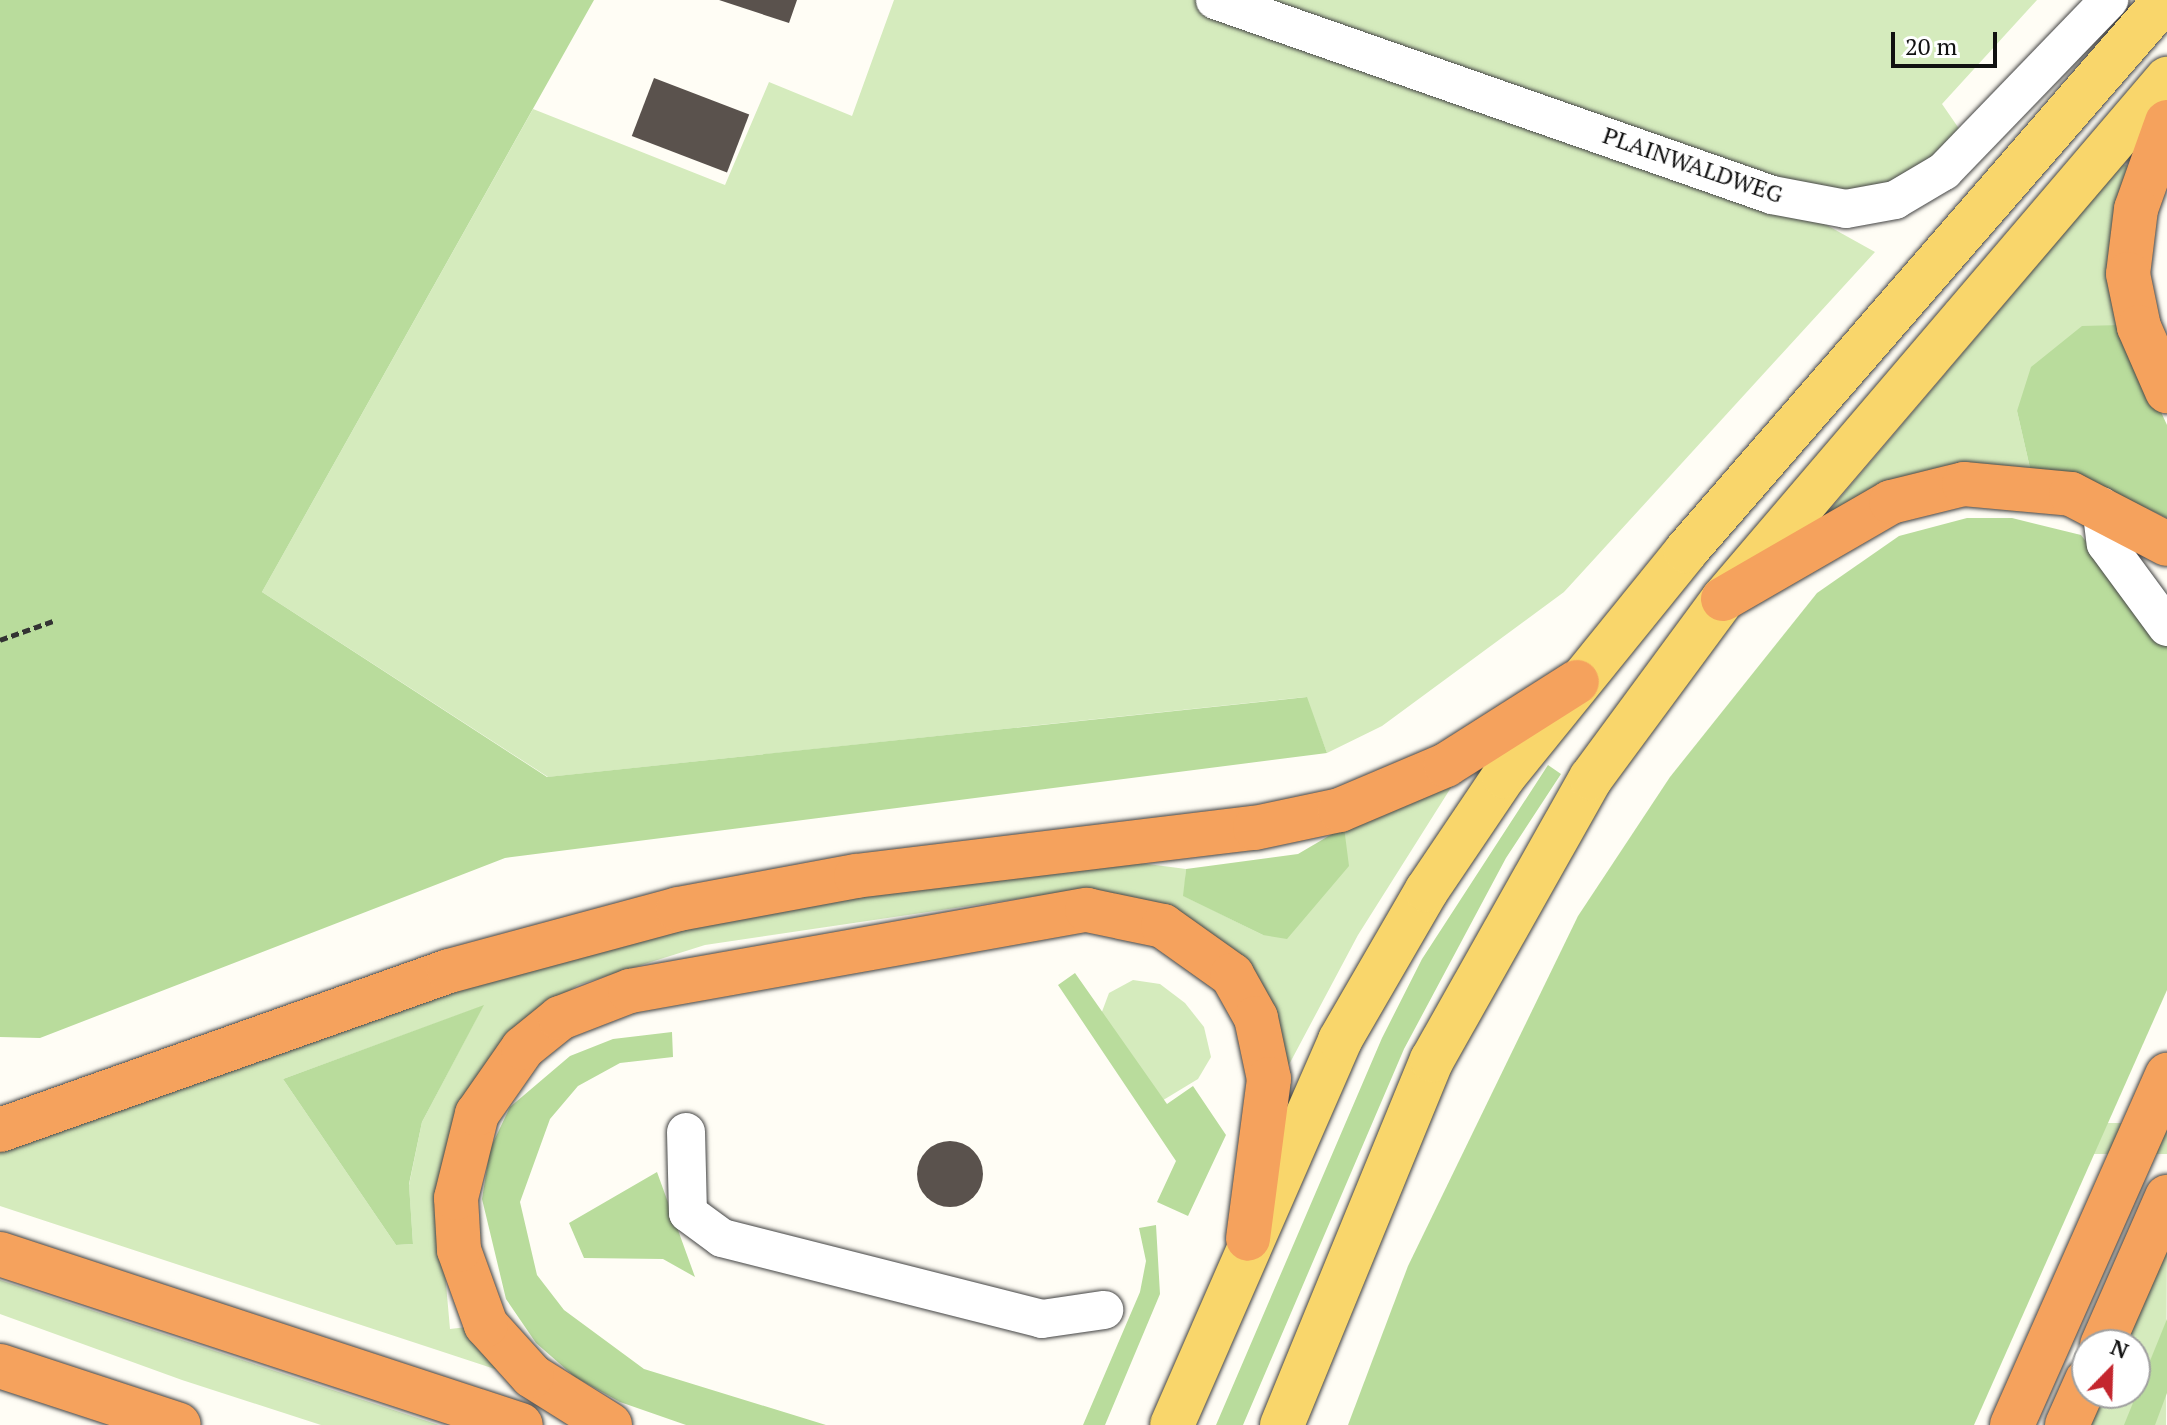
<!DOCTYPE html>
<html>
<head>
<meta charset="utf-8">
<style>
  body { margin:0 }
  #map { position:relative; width:2167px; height:1425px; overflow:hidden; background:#fffdf5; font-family:"PT Serif",serif }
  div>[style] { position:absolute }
  .green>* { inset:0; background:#d5ebbd; transform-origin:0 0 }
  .forest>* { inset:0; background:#b9dc9c }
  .building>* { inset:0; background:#5a524d; transform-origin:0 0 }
  .round { border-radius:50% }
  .path>* { height:5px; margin-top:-2.5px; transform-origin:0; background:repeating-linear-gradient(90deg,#333 0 8px,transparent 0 12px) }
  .roads { filter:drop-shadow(0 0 2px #444) drop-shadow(0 0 2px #444) }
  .minor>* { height:38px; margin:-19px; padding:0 19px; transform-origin:19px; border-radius:19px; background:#fff }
  .major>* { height:44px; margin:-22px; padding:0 22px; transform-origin:22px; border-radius:22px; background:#f9d66b }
  .highway>* { height:44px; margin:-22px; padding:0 22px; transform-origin:22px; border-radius:22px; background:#f5a25d }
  span { translate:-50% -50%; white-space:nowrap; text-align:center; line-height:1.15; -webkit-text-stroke:8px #fff; paint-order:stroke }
  .street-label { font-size:24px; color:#111 }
  .north { position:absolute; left:2071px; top:1329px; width:80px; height:80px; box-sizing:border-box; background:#fff; border:2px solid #a0a0a0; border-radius:50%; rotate:23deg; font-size:22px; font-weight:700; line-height:32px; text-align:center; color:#111 }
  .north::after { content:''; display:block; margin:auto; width:28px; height:36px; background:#c4262e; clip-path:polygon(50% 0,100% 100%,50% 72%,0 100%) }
  .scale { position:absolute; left:1891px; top:32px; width:106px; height:36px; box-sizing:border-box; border:4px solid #111; border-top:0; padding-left:10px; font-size:24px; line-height:28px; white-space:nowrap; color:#111; -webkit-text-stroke:6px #fff; paint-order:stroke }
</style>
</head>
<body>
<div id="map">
  <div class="green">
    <i style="clip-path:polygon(894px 0,2037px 0,1942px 104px,1971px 146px,1920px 188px,1776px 197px,1875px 252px,1564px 592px,1382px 726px,1327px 753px,1306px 697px,548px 777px,262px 592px,533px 109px,725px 185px,769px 82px,852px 116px)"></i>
    <i style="clip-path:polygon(2123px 164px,2131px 167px,2121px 325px,2017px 411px,2030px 468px,1978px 464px,1828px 512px)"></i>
    <i style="clip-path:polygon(evenodd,1452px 786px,1358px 935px,1284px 1074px,1280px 1037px,1110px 893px,1064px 892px,705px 945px,578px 985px,541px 1010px,440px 1216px,450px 1329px,475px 1326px,507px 1373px,0 1206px,0 1148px,441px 993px,700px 920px,1117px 860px,1186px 869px,1184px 896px,1263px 935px,1344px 827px,1452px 786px,483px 1006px,422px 1122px,409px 1185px,413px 1244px,396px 1245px,283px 1079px,483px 1006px)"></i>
    <i style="clip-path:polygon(1133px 980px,1160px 984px,1185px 1003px,1204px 1027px,1211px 1057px,1198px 1079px,1160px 1102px,1100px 1017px,1109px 993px)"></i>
    <i style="left:2167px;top:1123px;width:31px;height:330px;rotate:90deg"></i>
    <i style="clip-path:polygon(2167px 1238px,2166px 1425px,2085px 1425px,2099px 1393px,2135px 1393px,2135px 1345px,2120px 1345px)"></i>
    <i style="clip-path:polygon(0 1280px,439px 1425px,321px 1425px,182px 1380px,0 1314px)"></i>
  </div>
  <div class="forest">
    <i style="clip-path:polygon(0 0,594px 0,262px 592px,547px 777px,1307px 697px,1327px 753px,505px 858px,40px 1038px,0 1037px)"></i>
    <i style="clip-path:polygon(2121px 325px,2167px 425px,2167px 518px,2076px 475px,2030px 468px,2017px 411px,2031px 367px,2082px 326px)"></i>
    <i style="clip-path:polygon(1967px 518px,2012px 518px,2081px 535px,2167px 647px,2167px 990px,1974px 1425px,1348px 1425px,1408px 1266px,1578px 916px,1670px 777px,1817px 593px,1899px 536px)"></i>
    <i style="clip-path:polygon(1548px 765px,1561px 774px,1506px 858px,1404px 1049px,1243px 1425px,1216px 1425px,1382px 1038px,1422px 959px)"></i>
    <i style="clip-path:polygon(1344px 827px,1349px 866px,1287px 939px,1263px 935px,1183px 896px,1186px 869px,1298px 854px)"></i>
    <i style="clip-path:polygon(1075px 973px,1167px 1104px,1193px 1086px,1226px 1135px,1188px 1216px,1157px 1202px,1176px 1161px,1058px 985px)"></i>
    <i style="clip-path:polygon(484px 1005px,422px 1122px,409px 1184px,413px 1244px,396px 1245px,283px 1079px)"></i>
    <i style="clip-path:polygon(672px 1032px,673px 1057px,620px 1063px,578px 1086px,550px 1119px,520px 1202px,537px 1275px,564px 1310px,644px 1369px,826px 1425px,686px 1425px,620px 1402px,575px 1377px,536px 1343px,506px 1299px,482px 1199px,490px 1149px,510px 1107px,570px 1056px,613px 1039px)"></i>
    <i style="clip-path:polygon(657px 1172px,695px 1277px,663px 1259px,584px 1258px,569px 1223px)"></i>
    <i style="clip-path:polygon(1156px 1225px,1160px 1294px,1105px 1425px,1083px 1425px,1140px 1292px,1146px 1261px,1139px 1228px)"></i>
    <i style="clip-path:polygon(2167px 1319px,2167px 1393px,2155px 1425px,2124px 1425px)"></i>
  </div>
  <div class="building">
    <i style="clip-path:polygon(719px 0,797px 0,789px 23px)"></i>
    <i style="left:654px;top:78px;width:102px;height:62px;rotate:21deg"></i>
    <i class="round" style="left:917px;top:1141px;width:66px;height:66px"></i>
  </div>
  <div class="path">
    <i style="left:0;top:640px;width:56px;rotate:-19.7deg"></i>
  </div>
  <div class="roads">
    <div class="minor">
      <i style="left:1215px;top:0;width:590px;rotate:19.29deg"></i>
      <i style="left:1772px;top:195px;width:75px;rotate:10.7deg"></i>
      <i style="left:1846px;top:209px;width:50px;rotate:-10.4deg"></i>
      <i style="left:1895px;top:200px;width:57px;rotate:-30.6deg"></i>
      <i style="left:1944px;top:171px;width:238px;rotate:-46deg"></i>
      <i style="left:2101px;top:506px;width:38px;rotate:83deg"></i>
      <i style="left:2106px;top:544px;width:103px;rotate:53.7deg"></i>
      <i style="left:686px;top:1132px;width:81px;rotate:88.6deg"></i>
      <i style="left:688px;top:1213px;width:42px;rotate:36.3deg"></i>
      <i style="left:722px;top:1238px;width:330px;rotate:14.2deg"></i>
      <i style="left:1042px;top:1319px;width:63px;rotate:-8.3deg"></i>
    </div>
    <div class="major">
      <i style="left:1172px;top:1425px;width:420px;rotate:-66.4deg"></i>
      <i style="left:1340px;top:1040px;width:173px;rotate:-59.9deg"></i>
      <i style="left:1427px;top:890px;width:138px;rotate:-56deg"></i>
      <i style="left:1504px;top:776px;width:289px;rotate:-51deg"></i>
      <i style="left:1686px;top:551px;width:730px;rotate:-49deg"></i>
      <i style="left:1282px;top:1425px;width:395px;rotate:-67.7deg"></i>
      <i style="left:1432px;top:1060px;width:324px;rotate:-60.6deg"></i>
      <i style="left:1591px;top:778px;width:222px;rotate:-53.6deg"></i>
      <i style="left:1723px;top:599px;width:684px;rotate:-49.51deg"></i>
    </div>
    <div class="highway">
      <i style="left:2167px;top:122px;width:92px;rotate:109.6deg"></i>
      <i style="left:2136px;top:209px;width:65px;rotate:97deg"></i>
      <i style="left:2128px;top:274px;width:54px;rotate:78.3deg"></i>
      <i style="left:2139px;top:327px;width:70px;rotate:66.4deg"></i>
      <i style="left:1723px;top:599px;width:194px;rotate:-30deg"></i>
      <i style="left:1891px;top:502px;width:75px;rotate:-13.9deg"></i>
      <i style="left:1964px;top:484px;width:107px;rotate:5.3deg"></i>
      <i style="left:2071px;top:494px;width:108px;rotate:27.5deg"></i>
      <i style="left:0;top:1130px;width:476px;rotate:-19.5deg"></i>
      <i style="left:449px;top:971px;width:237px;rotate:-15.1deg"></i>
      <i style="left:678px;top:909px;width:181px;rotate:-10.5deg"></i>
      <i style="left:856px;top:876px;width:402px;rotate:-6.9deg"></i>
      <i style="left:1255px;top:828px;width:87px;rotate:-12deg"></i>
      <i style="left:1340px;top:810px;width:115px;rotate:-23deg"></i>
      <i style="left:1446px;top:765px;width:155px;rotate:-32.4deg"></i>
      <i style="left:0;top:1254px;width:548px;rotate:18.17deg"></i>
      <i style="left:2102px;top:1345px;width:162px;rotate:-66.3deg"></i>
      <i style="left:0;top:1366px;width:188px;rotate:18.2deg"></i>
      <i style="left:610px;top:1425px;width:92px;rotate:-147.9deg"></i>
      <i style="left:532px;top:1376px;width:69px;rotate:-132deg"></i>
      <i style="left:486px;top:1325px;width:80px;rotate:-109.8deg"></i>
      <i style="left:459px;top:1250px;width:52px;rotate:-93.3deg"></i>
      <i style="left:456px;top:1198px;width:87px;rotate:-76deg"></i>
      <i style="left:477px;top:1114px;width:80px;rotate:-55.1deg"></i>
      <i style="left:523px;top:1048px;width:48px;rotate:-39deg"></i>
      <i style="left:560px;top:1018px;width:75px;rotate:-21.1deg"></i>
      <i style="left:630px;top:991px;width:464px;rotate:-10.1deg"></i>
      <i style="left:1087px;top:910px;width:78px;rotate:11.9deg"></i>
      <i style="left:1163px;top:926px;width:85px;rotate:35.4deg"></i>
      <i style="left:1232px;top:975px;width:49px;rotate:60.8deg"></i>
      <i style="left:1256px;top:1018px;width:62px;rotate:78deg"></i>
      <i style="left:1269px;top:1079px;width:161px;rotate:97.5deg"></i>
      <i style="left:2012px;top:1425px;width:383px;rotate:-66.1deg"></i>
      <i style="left:2067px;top:1425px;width:49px;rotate:-66deg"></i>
    </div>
  </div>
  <div class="street-label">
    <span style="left:1693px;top:165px;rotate:19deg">PLAINWALDWEG</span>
  </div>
  <div class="north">N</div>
  <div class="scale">20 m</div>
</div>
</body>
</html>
